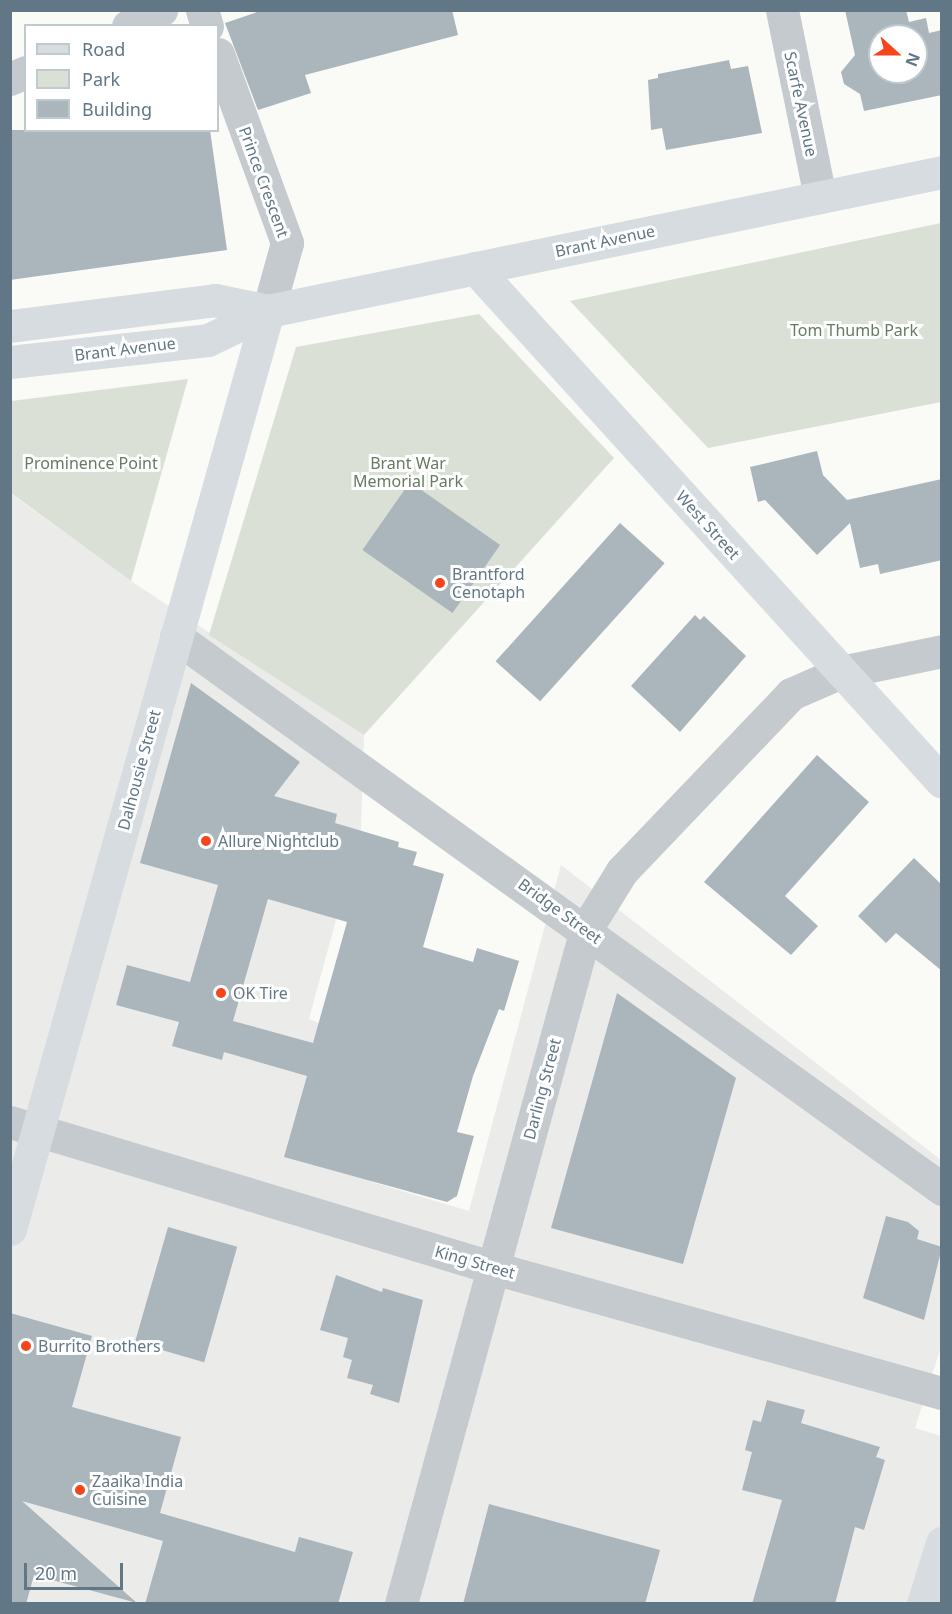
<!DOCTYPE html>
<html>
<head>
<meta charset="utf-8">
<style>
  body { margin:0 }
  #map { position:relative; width:952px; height:1614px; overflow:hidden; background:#fafaf7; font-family:"Noto Sans",sans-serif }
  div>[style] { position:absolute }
  .built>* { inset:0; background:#ebebea }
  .green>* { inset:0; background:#dae0d6 }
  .building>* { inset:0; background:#abb5bc; transform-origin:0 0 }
  .street>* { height:33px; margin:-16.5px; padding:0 16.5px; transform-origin:16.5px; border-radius:16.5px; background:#c4cacd }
  .secondary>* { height:33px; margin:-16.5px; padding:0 16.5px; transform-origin:16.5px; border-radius:16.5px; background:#d6dcdf }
  .dots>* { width:16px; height:16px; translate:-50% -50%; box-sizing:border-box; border:3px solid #fff; border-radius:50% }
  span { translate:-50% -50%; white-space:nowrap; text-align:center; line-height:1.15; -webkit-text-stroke:6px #fff; paint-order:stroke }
  .street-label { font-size:16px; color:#627785 }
  .park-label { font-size:16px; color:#677b61 }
  .poi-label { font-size:16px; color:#627785 }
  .left { translate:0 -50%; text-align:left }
  .frame { position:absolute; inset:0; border:12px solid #627785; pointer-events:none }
  .legend { position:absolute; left:24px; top:24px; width:195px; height:108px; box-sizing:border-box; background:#fff; border:2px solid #c0c9ce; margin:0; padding:8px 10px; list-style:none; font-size:18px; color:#627785 }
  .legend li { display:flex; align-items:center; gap:12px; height:30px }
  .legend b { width:30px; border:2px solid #c0c9ce }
  .north { position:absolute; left:868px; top:24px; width:60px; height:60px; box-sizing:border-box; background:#fff; border:2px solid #c0c9ce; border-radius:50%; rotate:111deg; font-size:16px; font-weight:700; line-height:24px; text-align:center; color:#627785 }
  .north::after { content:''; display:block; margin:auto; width:21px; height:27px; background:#f4451c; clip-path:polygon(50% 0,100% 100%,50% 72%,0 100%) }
  .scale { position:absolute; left:24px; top:1563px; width:99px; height:27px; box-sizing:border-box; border:3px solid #627785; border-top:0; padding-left:8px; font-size:18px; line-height:21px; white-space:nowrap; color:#627785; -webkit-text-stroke:4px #fff; paint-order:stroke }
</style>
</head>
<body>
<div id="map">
  <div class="built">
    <i style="clip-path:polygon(10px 493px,131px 581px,364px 735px,361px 828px,309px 1019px,408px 1059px,372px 1182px,469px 1211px,561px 865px,941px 1160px,941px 1347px,915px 1428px,941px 1436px,941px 1603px,11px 1603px)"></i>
  </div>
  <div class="green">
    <i style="clip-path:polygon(941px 223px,941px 402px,708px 448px,570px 301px)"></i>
    <i style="clip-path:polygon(479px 314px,614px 458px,364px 735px,209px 635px,296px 347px)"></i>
    <i style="clip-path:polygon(188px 379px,131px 581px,11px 493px,11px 401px)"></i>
  </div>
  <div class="building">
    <i style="clip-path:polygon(263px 10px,452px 10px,458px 35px,305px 75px,311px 93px,258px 110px,225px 23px)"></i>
    <i style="clip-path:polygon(evenodd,845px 10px,906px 10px,909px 22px,926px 18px,929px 33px,942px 30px,942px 95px,864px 111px,860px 94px,844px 84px,841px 72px,855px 55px,845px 10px,880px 36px,916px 36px,916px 72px,880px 72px,880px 36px)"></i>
    <i style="clip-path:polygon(729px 60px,731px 69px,748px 66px,762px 133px,666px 150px,662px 128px,651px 130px,648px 80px,658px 78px,658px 74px)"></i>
    <i style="clip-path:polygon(10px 130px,210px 130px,227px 250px,10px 280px)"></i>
    <i style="clip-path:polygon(817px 451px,823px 475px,847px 500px,942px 479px,942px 560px,880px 574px,878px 564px,860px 568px,850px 523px,817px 555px,765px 500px,758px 502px,750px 467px)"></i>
    <i style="left:410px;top:482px;width:110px;height:83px;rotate:35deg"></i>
    <i style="left:620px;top:523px;width:60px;height:186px;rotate:42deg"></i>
    <i style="clip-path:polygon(695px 615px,700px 620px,704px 616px,746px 656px,680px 732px,631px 686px)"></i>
    <i style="clip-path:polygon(evenodd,191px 683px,300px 762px,274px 796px,337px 814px,335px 823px,399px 842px,398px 847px,417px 852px,413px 865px,444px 874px,423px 947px,473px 962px,477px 948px,519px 961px,504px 1011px,499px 1009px,473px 1076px,457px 1132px,474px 1136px,457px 1196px,447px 1202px,284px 1157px,307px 1076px,224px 1052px,222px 1060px,172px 1046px,179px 1022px,116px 1005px,127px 965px,190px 982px,218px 885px,140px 863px,191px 683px,268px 899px,347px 922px,313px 1043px,233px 1021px,268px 899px)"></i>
    <i style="clip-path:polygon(817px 755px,869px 802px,785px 896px,818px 926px,791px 955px,704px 882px)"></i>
    <i style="clip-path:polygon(914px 858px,942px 885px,942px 971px,896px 933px,886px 943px,858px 916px)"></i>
    <i style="clip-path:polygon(617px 993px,736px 1078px,683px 1264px,551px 1228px)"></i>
    <i style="clip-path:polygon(886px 1216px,908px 1222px,919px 1231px,917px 1239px,942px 1247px,924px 1320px,863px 1298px)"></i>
    <i style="left:168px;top:1227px;width:72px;height:120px;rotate:16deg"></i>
    <i style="clip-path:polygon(336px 1275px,382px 1292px,383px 1288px,423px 1300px,399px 1403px,370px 1394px,373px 1385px,347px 1378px,352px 1360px,343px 1357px,348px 1338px,320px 1330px)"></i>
    <i style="clip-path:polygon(10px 1313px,92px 1336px,72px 1407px,181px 1437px,160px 1513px,295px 1552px,299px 1537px,353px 1552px,338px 1604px,145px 1604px,163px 1541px,22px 1501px,137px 1603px,34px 1575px,26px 1604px,10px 1604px)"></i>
    <i style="clip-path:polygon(767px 1400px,805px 1410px,801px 1423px,880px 1447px,876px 1457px,885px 1460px,864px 1530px,855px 1527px,835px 1604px,752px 1604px,782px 1500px,742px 1490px,752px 1452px,745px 1450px,753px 1420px,761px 1422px)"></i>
    <i style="clip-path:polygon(489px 1504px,660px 1550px,645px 1604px,463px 1604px)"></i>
  </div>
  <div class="street">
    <i style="left:202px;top:10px;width:17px;rotate:73deg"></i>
    <i style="left:782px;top:10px;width:191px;rotate:78.5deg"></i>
    <i style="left:128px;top:26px;width:37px;rotate:-26deg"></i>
    <i style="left:218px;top:54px;width:201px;rotate:69.9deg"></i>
    <i style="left:287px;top:243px;width:71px;rotate:105.6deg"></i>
    <i style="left:10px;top:79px;width:17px;rotate:-24deg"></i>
    <i style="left:176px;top:637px;width:944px;rotate:35.78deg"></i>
    <i style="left:10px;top:1122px;width:506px;rotate:16.79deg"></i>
    <i style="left:494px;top:1268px;width:465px;rotate:15.6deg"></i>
    <i style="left:401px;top:1604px;width:700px;rotate:-74.67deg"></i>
    <i style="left:586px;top:929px;width:68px;rotate:-58.2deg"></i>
    <i style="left:622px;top:871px;width:245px;rotate:-46.3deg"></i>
    <i style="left:791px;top:694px;width:55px;rotate:-23.7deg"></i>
    <i style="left:841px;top:672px;width:103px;rotate:-11.7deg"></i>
  </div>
  <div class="secondary">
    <i style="left:475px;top:268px;width:694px;rotate:47.74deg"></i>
    <i style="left:10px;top:326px;width:207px;rotate:-7.2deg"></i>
    <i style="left:215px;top:300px;width:54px;rotate:11.7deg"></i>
    <i style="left:10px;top:362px;width:199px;rotate:-6.3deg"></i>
    <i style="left:208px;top:340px;width:67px;rotate:-25.8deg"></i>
    <i style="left:268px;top:311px;width:688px;rotate:-11.65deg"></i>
    <i style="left:10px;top:1229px;width:954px;rotate:-74.3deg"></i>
    <i style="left:923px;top:1604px;width:64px;rotate:-72.7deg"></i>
  </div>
  <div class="dots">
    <i style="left:440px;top:583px;background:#f4451c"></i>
    <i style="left:206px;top:841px;background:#f4451c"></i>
    <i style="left:221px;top:993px;background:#f4451c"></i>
    <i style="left:26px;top:1346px;background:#f4451c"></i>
    <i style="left:80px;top:1490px;background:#f4451c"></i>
  </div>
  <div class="street-label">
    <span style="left:801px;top:104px;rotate:78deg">Scarfe Avenue</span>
    <span style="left:264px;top:182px;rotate:70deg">Prince Crescent</span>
    <span style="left:605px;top:241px;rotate:-12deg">Brant Avenue</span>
    <span style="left:125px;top:349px;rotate:-7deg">Brant Avenue</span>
    <span style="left:708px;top:525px;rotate:48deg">West Street</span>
    <span style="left:139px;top:770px;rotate:-75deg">Dalhousie Street</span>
    <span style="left:560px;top:911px;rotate:36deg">Bridge Street</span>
    <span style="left:542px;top:1089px;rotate:-75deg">Darling Street</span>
    <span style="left:475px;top:1262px;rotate:16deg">King Street</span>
  </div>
  <div class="park-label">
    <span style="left:854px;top:330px">Tom Thumb Park</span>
    <span style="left:91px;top:463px">Prominence Point</span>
    <span style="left:408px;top:472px">Brant War<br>Memorial Park</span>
  </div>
  <div class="poi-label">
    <span class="left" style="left:452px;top:583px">Brantford<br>Cenotaph</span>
    <span class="left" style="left:218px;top:841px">Allure Nightclub</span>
    <span class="left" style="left:233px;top:993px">OK Tire</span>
    <span class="left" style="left:38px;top:1346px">Burrito Brothers</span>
    <span class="left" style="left:92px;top:1490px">Zaaika India<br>Cuisine</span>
  </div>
  <div class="frame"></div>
  <ul class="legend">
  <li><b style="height:8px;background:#d6dcdf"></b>Road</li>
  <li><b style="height:16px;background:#dae0d6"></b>Park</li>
  <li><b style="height:16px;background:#abb5bc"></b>Building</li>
  </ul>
  <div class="north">N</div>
  <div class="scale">20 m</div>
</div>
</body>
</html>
